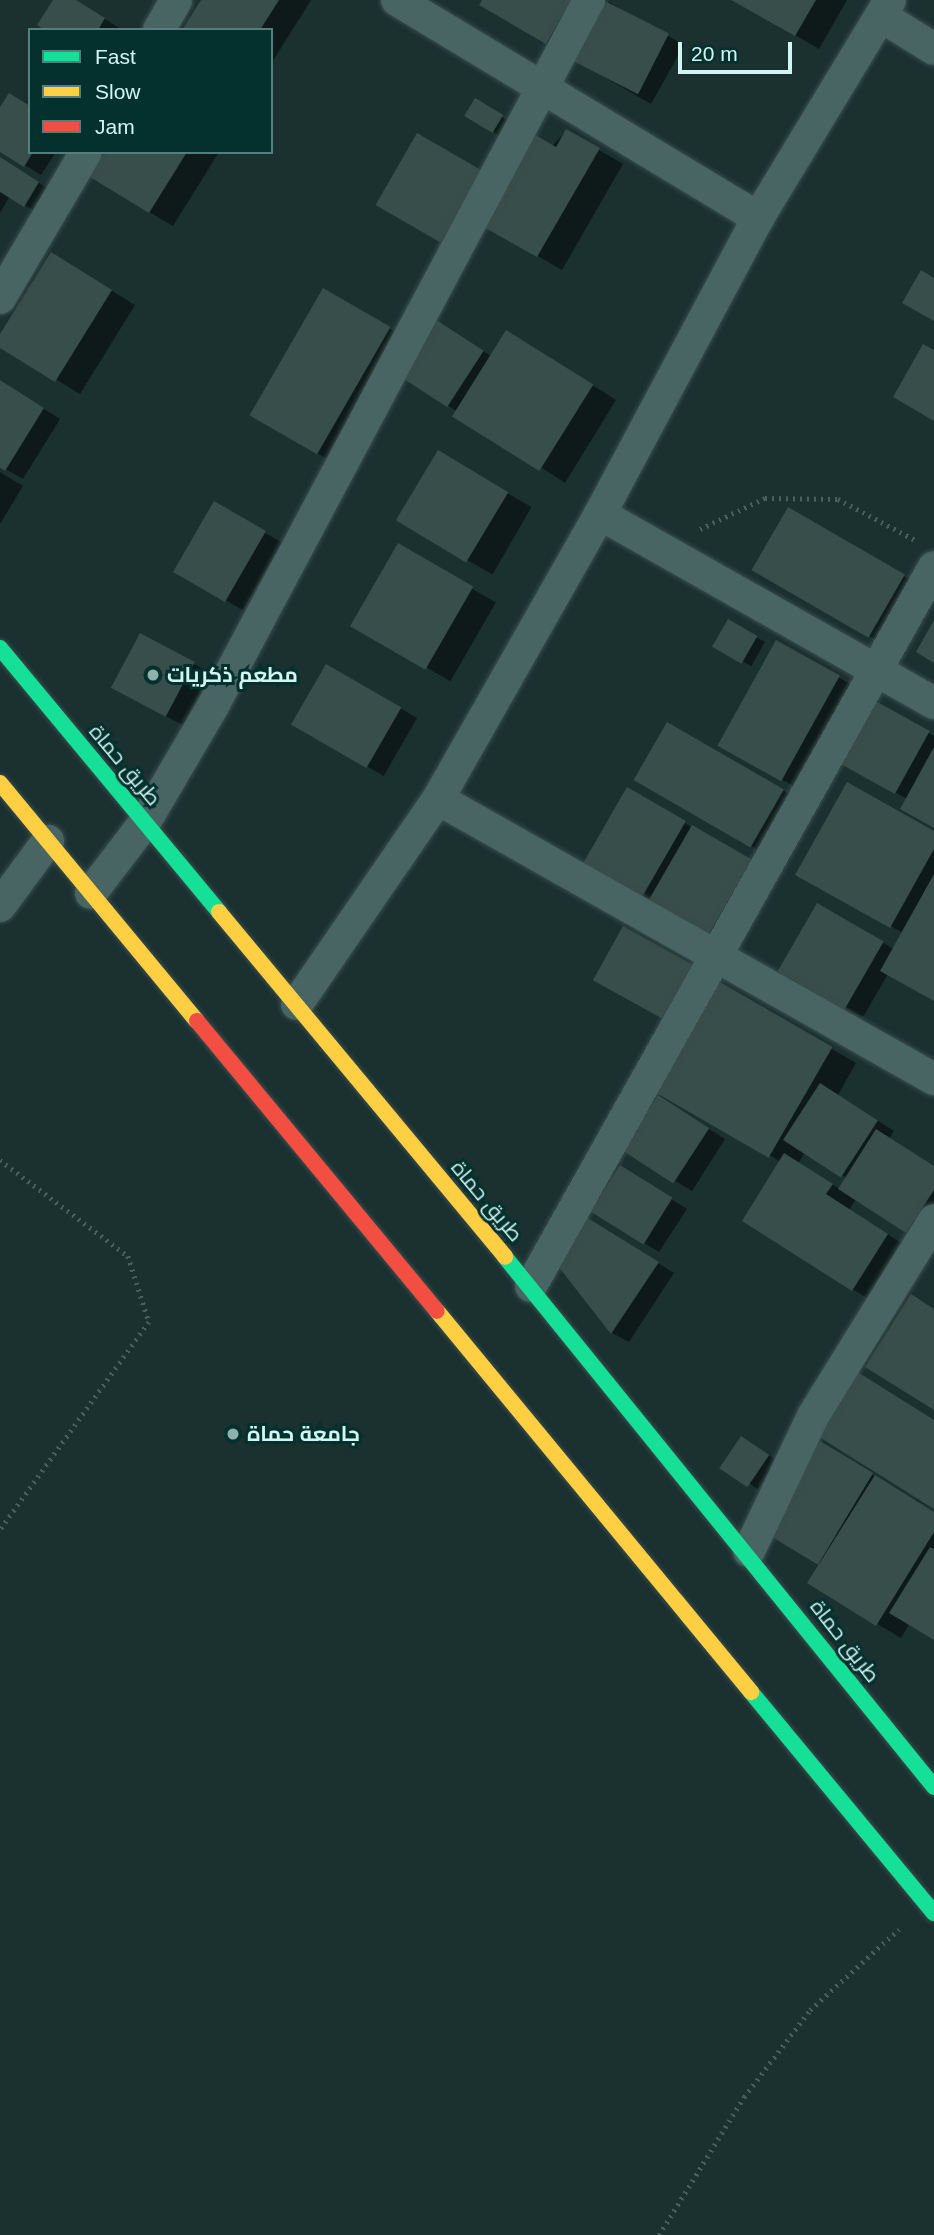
<!DOCTYPE html>
<html>
<head>
<meta charset="utf-8">
<style>
  body { margin:0 }
  #map { position:relative; width:934px; height:2235px; overflow:hidden; background:#1a3130; font-family:Arial,Cairo,sans-serif }
  div>[style] { position:absolute }
  .shadow>* { inset:0; background:#0007; transform-origin:0 0 }
  .building>* { inset:0; background:#384e4b; transform-origin:0 0 }
  .path>* { height:4.5px; margin-top:-2.25px; transform-origin:0; background:repeating-linear-gradient(90deg,#495f5e 0 2px,transparent 0 7px) }
  .roads { filter:drop-shadow(0 0 2px #3a4d4c) drop-shadow(0 0 2px #3a4d4c) }
  .street>* { height:32px; margin:-16px; padding:0 16px; transform-origin:16px; border-radius:16px; background:#486463 }
  .fast>* { height:16px; margin:-8px; padding:0 8px; transform-origin:8px; border-radius:8px; background:#16e098 }
  .slow>* { height:16px; margin:-8px; padding:0 8px; transform-origin:8px; border-radius:8px; background:#ffcf43 }
  .jam>* { height:16px; margin:-8px; padding:0 8px; transform-origin:8px; border-radius:8px; background:#f24e42 }
  .dots>* { width:19px; height:19px; translate:-50% -50%; box-sizing:border-box; border:4px solid #04302e; border-radius:50% }
  span { translate:-50% -50%; white-space:nowrap; text-align:center; line-height:1.15; -webkit-text-stroke:6px #04302e; paint-order:stroke }
  .poi-label { font-size:21px; color:#d0f5f2; font-weight:700 }
  .left { translate:0 -50%; text-align:left }
  .street-label { font-size:21px; color:#d0f5f2 }
  .legend { position:absolute; left:28px; top:28px; width:245px; height:126px; box-sizing:border-box; background:#04302e; border:2px solid #567f7c; margin:0; padding:9px 12px; list-style:none; font-size:21px; color:#d0f5f2 }
  .legend li { display:flex; align-items:center; gap:14px; height:35px }
  .legend b { width:35px; border:2px solid #567f7c }
  .scale { position:absolute; left:678px; top:42px; width:114px; height:32px; box-sizing:border-box; border:4px solid #d0f5f2; border-top:0; padding-left:9px; font-size:21px; line-height:24px; white-space:nowrap; color:#d0f5f2; -webkit-text-stroke:5px #04302e; paint-order:stroke }
</style>
</head>
<body>
<div id="map">
  <div class="shadow">
    <i style="clip-path:polygon(55px 0,74px 0,121px 29px,48px 30px)"></i>
    <i style="clip-path:polygon(203px 0,311px 0,271px 64px,271px 30px,184px 30px)"></i>
    <i style="clip-path:polygon(484px 0,605px 0,684px 45px,651px 104px,481px 5px)"></i>
    <i style="clip-path:polygon(735px 0,847px 0,819px 49px)"></i>
    <i style="left:475px;top:101px;width:41px;height:17px;rotate:31deg"></i>
    <i style="clip-path:polygon(0 111px,30px 152px,56px 152px,41px 175px,0 150px)"></i>
    <i style="clip-path:polygon(566px 131px,623px 164px,562px 270px,482px 224px)"></i>
    <i style="clip-path:polygon(107px 152px,219px 152px,173px 226px,149px 212px)"></i>
    <i style="clip-path:polygon(0 158px,55px 193px,41px 215px,10px 196px,0 213px)"></i>
    <i style="clip-path:polygon(75px 268px,135px 305px,80px 394px,0 345px,0 337px)"></i>
    <i style="clip-path:polygon(324px 291px,415px 343px,446px 328px,491px 356px,530px 346px,616px 400px,565px 483px,396px 371px,341px 467px,252px 415px)"></i>
    <i style="clip-path:polygon(0 382px,60px 419px,23px 479px,0 466px)"></i>
    <i style="left:438px;top:453px;width:108px;height:78px;rotate:30deg"></i>
    <i style="clip-path:polygon(0 472px,23px 486px,0 524px)"></i>
    <i style="left:215px;top:504px;width:77px;height:78px;rotate:30deg"></i>
    <i style="left:789px;top:510px;width:160px;height:69px;rotate:30deg"></i>
    <i style="left:398px;top:546px;width:113px;height:91px;rotate:30deg"></i>
    <i style="left:729px;top:622px;width:41px;height:28px;rotate:29deg"></i>
    <i style="clip-path:polygon(776px 643px,863px 691px,808px 794px,745px 759px)"></i>
    <i style="clip-path:polygon(194px 664px,210px 673px,183px 725px,129px 697px)"></i>
    <i style="left:327px;top:666px;width:104px;height:67px;rotate:30deg"></i>
    <i style="clip-path:polygon(873px 702px,934px 736px,934px 827px,907px 799px,840px 761px)"></i>
    <i style="left:668px;top:724px;width:161px;height:64px;rotate:30deg"></i>
    <i style="left:628px;top:789px;width:161px;height:89px;rotate:31deg"></i>
    <i style="clip-path:polygon(934px 833px,934px 1000px,888px 974px,863px 1017px,781px 971px,818px 906px,894px 949px,903px 933px,798px 874px)"></i>
    <i style="clip-path:polygon(evenodd,711px 979px,856px 1063px,838px 1095px,894px 1131px,889px 1139px,934px 1167px,934px 1225px,924px 1241px,856px 1199px,849px 1210px,911px 1249px,876px 1303px,852px 1289px,781px 1162px,652px 1088px,711px 979px,805px 1152px,847px 1178px,840px 1189px,798px 1164px,805px 1152px)"></i>
    <i style="clip-path:polygon(674px 1107px,725px 1139px,692px 1191px,625px 1150px)"></i>
    <i style="clip-path:polygon(637px 1177px,687px 1209px,659px 1252px,593px 1211px)"></i>
    <i style="clip-path:polygon(603px 1228px,674px 1273px,629px 1342px,612px 1333px,560px 1266px)"></i>
    <i style="clip-path:polygon(750px 1443px,776px 1460px,758px 1489px,724px 1468px)"></i>
    <i style="clip-path:polygon(844px 1457px,934px 1513px,934px 1638px,910px 1623px,901px 1638px,877px 1624px,820px 1565px,765px 1531px)"></i>
  </div>
  <div class="building">
    <i style="clip-path:polygon(53px 0,76px 0,105px 18px,98px 30px,45px 30px,37px 25px)"></i>
    <i style="clip-path:polygon(201px 0,279px 0,260px 30px,182px 30px)"></i>
    <i style="clip-path:polygon(482px 0,571px 0,546px 44px,479px 5px)"></i>
    <i style="left:603px;top:0;width:74px;height:68px;rotate:27deg"></i>
    <i style="clip-path:polygon(731px 0,816px 0,795px 36px)"></i>
    <i style="clip-path:polygon(9px 93px,30px 106px,33px 152px,24px 167px,0 152px,0 107px)"></i>
    <i style="left:475px;top:98px;width:33px;height:21px;rotate:31deg"></i>
    <i style="clip-path:polygon(566px 129px,600px 148px,537px 257px,480px 225px,532px 133px,556px 147px)"></i>
    <i style="left:417px;top:133px;width:75px;height:83px;rotate:30deg"></i>
    <i style="clip-path:polygon(105px 152px,187px 152px,149px 213px,90px 177px)"></i>
    <i style="clip-path:polygon(0 157px,39px 182px,24px 207px,0 192px)"></i>
    <i style="clip-path:polygon(51px 252px,112px 290px,55px 382px,0 348px,0 334px)"></i>
    <i style="clip-path:polygon(921px 270px,934px 278px,934px 321px,902px 303px)"></i>
    <i style="left:323px;top:288px;width:78px;height:147px;rotate:30deg"></i>
    <i style="left:430px;top:316px;width:64px;height:67px;rotate:33deg"></i>
    <i style="left:506px;top:330px;width:103px;height:102px;rotate:32deg"></i>
    <i style="clip-path:polygon(923px 344px,934px 350px,934px 421px,893px 397px)"></i>
    <i style="clip-path:polygon(0 380px,44px 408px,5px 471px,0 468px)"></i>
    <i style="left:438px;top:450px;width:82px;height:82px;rotate:31deg"></i>
    <i style="left:214px;top:501px;width:60px;height:82px;rotate:30deg"></i>
    <i style="left:788px;top:507px;width:135px;height:73px;rotate:30deg"></i>
    <i style="left:398px;top:543px;width:87px;height:96px;rotate:30deg"></i>
    <i style="left:728px;top:619px;width:34px;height:32px;rotate:30deg"></i>
    <i style="clip-path:polygon(934px 620px,934px 663px,916px 652px)"></i>
    <i style="left:140px;top:633px;width:62px;height:62px;rotate:28deg"></i>
    <i style="left:776px;top:640px;width:73px;height:121px;rotate:29deg"></i>
    <i style="left:326px;top:664px;width:87px;height:70px;rotate:30deg"></i>
    <i style="left:872px;top:699px;width:66px;height:72px;rotate:29deg"></i>
    <i style="left:667px;top:722px;width:135px;height:67px;rotate:30deg"></i>
    <i style="clip-path:polygon(934px 747px,934px 828px,900px 809px)"></i>
    <i style="clip-path:polygon(847px 782px,934px 831px,934px 849px,890px 928px,795px 875px)"></i>
    <i style="left:627px;top:787px;width:68px;height:92px;rotate:30deg"></i>
    <i style="left:692px;top:825px;width:69px;height:88px;rotate:30deg"></i>
    <i style="clip-path:polygon(934px 874px,934px 1001px,880px 971px)"></i>
    <i style="left:817px;top:903px;width:77px;height:79px;rotate:30deg"></i>
    <i style="left:623px;top:926px;width:84px;height:62px;rotate:29deg"></i>
    <i style="left:713px;top:978px;width:138px;height:128px;rotate:30deg"></i>
    <i style="left:820px;top:1083px;width:69px;height:68px;rotate:33deg"></i>
    <i style="left:658px;top:1095px;width:61px;height:66px;rotate:33deg"></i>
    <i style="clip-path:polygon(876px 1129px,934px 1166px,934px 1190px,906px 1233px,838px 1189px)"></i>
    <i style="clip-path:polygon(784px 1153px,833px 1184px,826px 1194px,888px 1234px,852px 1291px,742px 1221px)"></i>
    <i style="left:620px;top:1165px;width:62px;height:55px;rotate:32deg"></i>
    <i style="clip-path:polygon(586px 1217px,659px 1262px,611px 1334px,558px 1266px)"></i>
    <i style="clip-path:polygon(911px 1294px,934px 1309px,934px 1410px,865px 1367px)"></i>
    <i style="clip-path:polygon(856px 1371px,934px 1420px,934px 1509px,816px 1435px)"></i>
    <i style="left:741px;top:1436px;width:34px;height:39px;rotate:34deg"></i>
    <i style="left:820px;top:1441px;width:62px;height:107px;rotate:31deg"></i>
    <i style="clip-path:polygon(875px 1475px,934px 1512px,934px 1532px,876px 1626px,807px 1583px)"></i>
    <i style="clip-path:polygon(930px 1547px,934px 1549px,934px 1640px,889px 1613px)"></i>
  </div>
  <div class="path">
    <i style="left:700px;top:529px;width:72px;rotate:-25.5deg"></i>
    <i style="left:765px;top:498px;width:73px;rotate:0.8deg"></i>
    <i style="left:838px;top:499px;width:87px;rotate:28deg"></i>
    <i style="left:0;top:1160px;width:160px;rotate:36.9deg"></i>
    <i style="left:128px;top:1256px;width:69px;rotate:72.3deg"></i>
    <i style="left:149px;top:1322px;width:256px;rotate:125.6deg"></i>
    <i style="left:659px;top:2235px;width:162px;rotate:-58.4deg"></i>
    <i style="left:744px;top:2097px;width:109px;rotate:-52.8deg"></i>
    <i style="left:810px;top:2010px;width:120px;rotate:-42.3deg"></i>
  </div>
  <div class="roads">
    <div class="street">
      <i style="left:397px;top:0;width:422px;rotate:31.1deg"></i>
      <i style="left:881px;top:16px;width:62px;rotate:31.9deg"></i>
      <i style="left:159px;top:30px;width:34px;rotate:-60deg"></i>
      <i style="left:0;top:298px;width:169px;rotate:-59.5deg"></i>
      <i style="left:600px;top:514px;width:384px;rotate:29.5deg"></i>
      <i style="left:438px;top:799px;width:570px;rotate:29.45deg"></i>
      <i style="left:91px;top:893px;width:89px;rotate:-52.7deg"></i>
      <i style="left:145px;top:822px;width:134px;rotate:-59.6deg"></i>
      <i style="left:213px;top:706px;width:800px;rotate:-61.96deg"></i>
      <i style="left:0;top:906px;width:81px;rotate:-53.6deg"></i>
      <i style="left:297px;top:1004px;width:249px;rotate:-55.5deg"></i>
      <i style="left:438px;top:799px;width:328px;rotate:-60.4deg"></i>
      <i style="left:600px;top:514px;width:336px;rotate:-61.9deg"></i>
      <i style="left:758px;top:218px;width:255px;rotate:-58.8deg"></i>
      <i style="left:531px;top:1286px;width:824px;rotate:-60.73deg"></i>
      <i style="left:749px;top:1551px;width:149px;rotate:-64.6deg"></i>
      <i style="left:813px;top:1416px;width:230px;rotate:-58.3deg"></i>
    </div>
    <div class="fast">
      <i style="left:0;top:648px;width:343px;rotate:50.3deg"></i>
      <i style="left:505px;top:1257px;width:682px;rotate:51.01deg"></i>
      <i style="left:751px;top:1692px;width:287px;rotate:50.4deg"></i>
    </div>
    <div class="slow">
      <i style="left:0;top:783px;width:309px;rotate:50.4deg"></i>
      <i style="left:219px;top:912px;width:448px;rotate:50.3deg"></i>
      <i style="left:437px;top:1311px;width:494px;rotate:50.5deg"></i>
    </div>
    <div class="jam">
      <i style="left:197px;top:1021px;width:376px;rotate:50.4deg"></i>
    </div>
  </div>
  <div class="dots">
    <i style="left:153px;top:675px;background:#90b0ae"></i>
    <i style="left:233px;top:1434px;background:#90b0ae"></i>
  </div>
  <div class="poi-label">
    <span class="left" style="left:167px;top:675px">مطعم ذكريات</span>
    <span class="left" style="left:247px;top:1434px">جامعة حماة</span>
  </div>
  <div class="street-label">
    <span style="left:125px;top:765px;rotate:50deg">طريق حماة</span>
    <span style="left:487px;top:1201px;rotate:50deg">طريق حماة</span>
    <span style="left:845px;top:1641px;rotate:52deg">طريق حماة</span>
  </div>
  <ul class="legend">
  <li><b style="height:9px;background:#16e098"></b>Fast</li>
  <li><b style="height:9px;background:#ffcf43"></b>Slow</li>
  <li><b style="height:9px;background:#f24e42"></b>Jam</li>
  </ul>
  <div class="scale">20 m</div>
</div>
</body>
</html>
